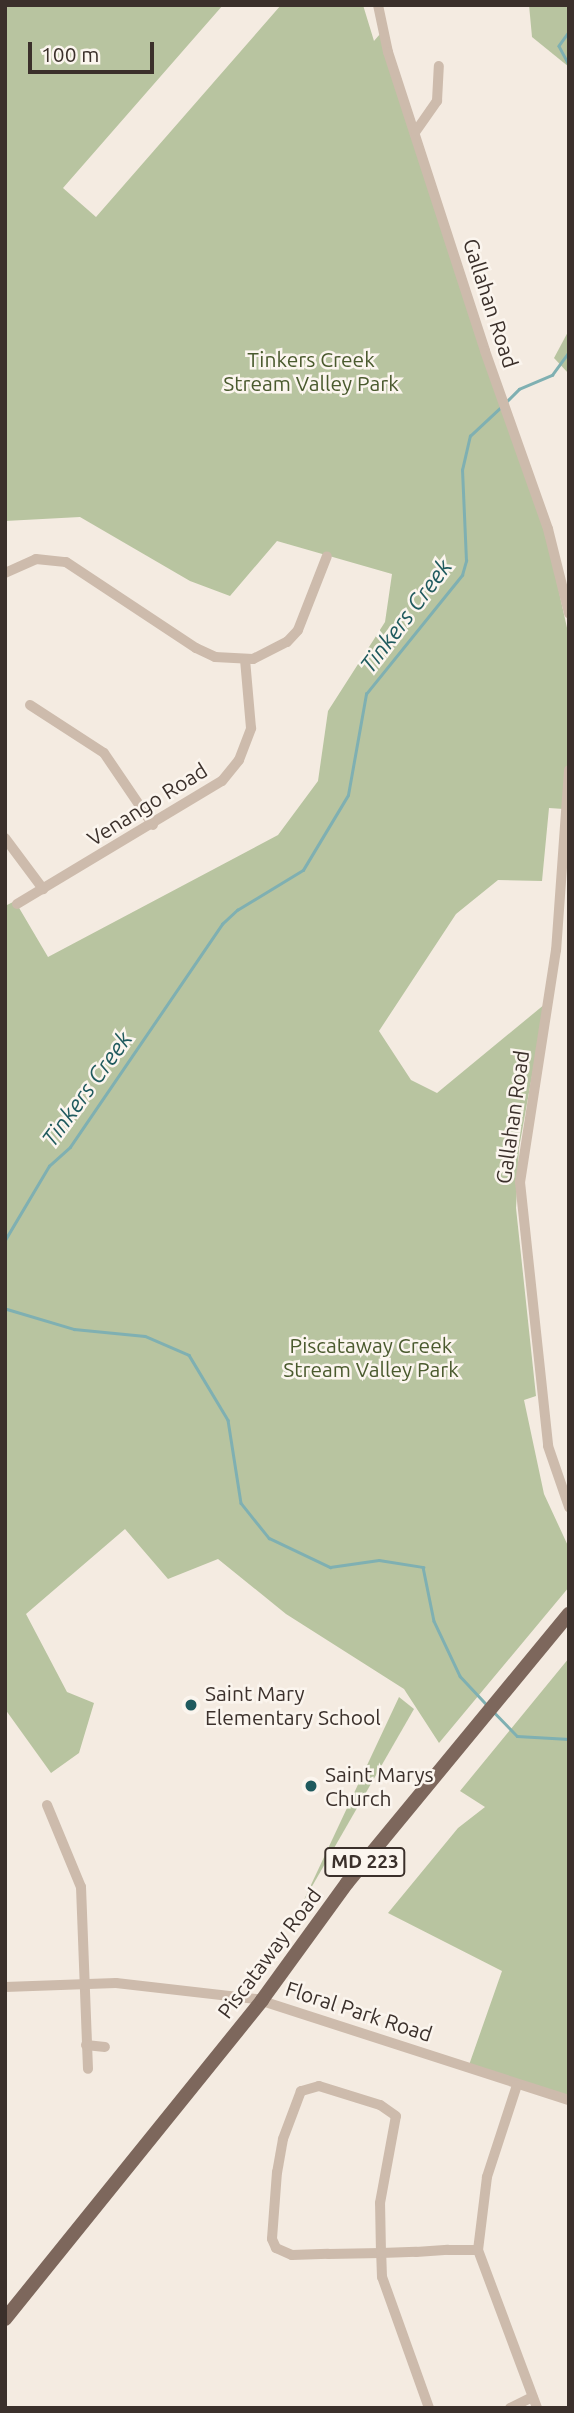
<!DOCTYPE html>
<html>
<head>
<meta charset="utf-8">
<style>
  body { margin:0 }
  #map { position:relative; width:574px; height:2413px; overflow:hidden; background:#f4ebe1; font-family:Ubuntu,sans-serif }
  div>[style] { position:absolute }
  .green>* { inset:0; background:#b8c4a0 }
  .stream>* { height:2.5px; margin:-1.25px; padding:0 1.25px; transform-origin:1.25px; border-radius:1.25px; background:#7fb0b2 }
  .minor>* { height:10px; margin:-5px; padding:0 5px; transform-origin:5px; border-radius:5px; background:#cdbbac }
  .major>* { height:14px; margin:-7px; padding:0 7px; transform-origin:7px; border-radius:7px; background:#7d675c }
  .dots>* { width:19px; height:19px; translate:-50% -50%; box-sizing:border-box; border:4px solid #fbf5ee; border-radius:50% }
  span { translate:-50% -50%; white-space:nowrap; text-align:center; line-height:1.15; -webkit-text-stroke:5px #fbf5ee; paint-order:stroke }
  .shield-label span { padding:2px 5px; background:#fbf5ee; border:2px solid; border-radius:5px; -webkit-text-stroke-width:0 }
  .shield-label { font-size:19px; color:#3b302b; font-weight:700 }
  .street-label { font-size:21px; color:#3b302b }
  .park-label { font-size:21px; color:#4a5a2e }
  .poi-label { font-size:21px; color:#3b302b }
  .left { translate:0 -50%; text-align:left }
  .water-label { font-size:23px; color:#1f5a5e; font-style:italic }
  .frame { position:absolute; inset:0; border:7px solid #3b302b; pointer-events:none }
  .scale { position:absolute; left:28px; top:42px; width:126px; height:32px; box-sizing:border-box; border:4px solid #3b302b; border-top:0; padding-left:9px; font-size:21px; line-height:24px; white-space:nowrap; color:#3b302b; -webkit-text-stroke:5px #fbf5ee; paint-order:stroke }
</style>
</head>
<body>
<div id="map">
  <div class="green">
    <i style="clip-path:polygon(5px 5px,223px 5px,63px 188px,96px 217px,281px 5px,363px 5px,374px 41px,380px 34px,549px 546px,569px 637px,569px 744px,564px 809px,549px 808px,542px 881px,498px 880px,456px 914px,379px 1031px,411px 1080px,437px 1093px,545px 1004px,519px 1148px,516px 1208px,536px 1396px,524px 1400px,544px 1494px,569px 1548px,569px 1587px,439px 1743px,404px 1689px,286px 1614px,218px 1559px,168px 1579px,125px 1529px,26px 1614px,67px 1692px,94px 1703px,79px 1753px,51px 1773px,5px 1709px,5px 906px,15px 901px,48px 957px,278px 835px,318px 781px,328px 711px,385px 622px,392px 574px,277px 541px,230px 596px,190px 581px,80px 517px,5px 521px)"></i>
    <i style="clip-path:polygon(529px 5px,569px 5px,569px 67px,532px 37px)"></i>
    <i style="clip-path:polygon(569px 330px,569px 374px,554px 358px)"></i>
    <i style="clip-path:polygon(569px 1658px,569px 2097px,469px 2065px,502px 1971px,388px 1913px,458px 1828px,485px 1807px,460px 1791px)"></i>
    <i style="clip-path:polygon(399px 1697px,414px 1709px,303px 1902px)"></i>
  </div>
  <div class="stream">
    <i style="left:569px;top:32px;width:17px;rotate:126deg"></i>
    <i style="left:559px;top:46px;width:21px;rotate:62deg"></i>
    <i style="left:569px;top:146px;width:12px;rotate:90deg"></i>
    <i style="left:506px;top:402px;width:18px;rotate:-45deg"></i>
    <i style="left:519px;top:389px;width:36px;rotate:-23deg"></i>
    <i style="left:552px;top:375px;width:29px;rotate:-54deg"></i>
    <i style="left:5px;top:1240px;width:86px;rotate:-59.3deg"></i>
    <i style="left:49px;top:1166px;width:28px;rotate:-42deg"></i>
    <i style="left:70px;top:1147px;width:270px;rotate:-55.7deg"></i>
    <i style="left:222px;top:924px;width:21px;rotate:-43deg"></i>
    <i style="left:237px;top:910px;width:77px;rotate:-31.2deg"></i>
    <i style="left:303px;top:870px;width:87px;rotate:-59deg"></i>
    <i style="left:348px;top:795px;width:103px;rotate:-79.9deg"></i>
    <i style="left:366px;top:694px;width:153px;rotate:-51.1deg"></i>
    <i style="left:462px;top:575px;width:15px;rotate:-74deg"></i>
    <i style="left:466px;top:561px;width:91px;rotate:-92.5deg"></i>
    <i style="left:462px;top:470px;width:35px;rotate:-77deg"></i>
    <i style="left:470px;top:436px;width:42px;rotate:-43.1deg"></i>
    <i style="left:7px;top:1309px;width:70px;rotate:16.6deg"></i>
    <i style="left:74px;top:1329px;width:71px;rotate:5.6deg"></i>
    <i style="left:145px;top:1336px;width:48px;rotate:23.4deg"></i>
    <i style="left:189px;top:1355px;width:76px;rotate:59deg"></i>
    <i style="left:228px;top:1420px;width:84px;rotate:81.1deg"></i>
    <i style="left:241px;top:1503px;width:45px;rotate:51.3deg"></i>
    <i style="left:269px;top:1538px;width:68px;rotate:25.4deg"></i>
    <i style="left:330px;top:1567px;width:49px;rotate:-8.1deg"></i>
    <i style="left:379px;top:1560px;width:45px;rotate:9deg"></i>
    <i style="left:423px;top:1567px;width:55px;rotate:78.5deg"></i>
    <i style="left:434px;top:1621px;width:61px;rotate:64.7deg"></i>
    <i style="left:460px;top:1676px;width:40px;rotate:47deg"></i>
    <i style="left:494px;top:1712px;width:33px;rotate:46deg"></i>
    <i style="left:517px;top:1736px;width:52px;rotate:3.3deg"></i>
  </div>
  <div class="minor">
    <i style="left:378px;top:5px;width:48px;rotate:78deg"></i>
    <i style="left:388px;top:52px;width:314px;rotate:72deg"></i>
    <i style="left:485px;top:351px;width:189px;rotate:70.5deg"></i>
    <i style="left:548px;top:529px;width:87px;rotate:76deg"></i>
    <i style="left:416px;top:131px;width:37px;rotate:-55deg"></i>
    <i style="left:437px;top:101px;width:35px;rotate:-87deg"></i>
    <i style="left:5px;top:573px;width:34px;rotate:-24deg"></i>
    <i style="left:36px;top:559px;width:30px;rotate:6deg"></i>
    <i style="left:66px;top:562px;width:156px;rotate:33.5deg"></i>
    <i style="left:196px;top:648px;width:21px;rotate:25deg"></i>
    <i style="left:215px;top:657px;width:38px;rotate:3deg"></i>
    <i style="left:253px;top:659px;width:38px;rotate:-27deg"></i>
    <i style="left:287px;top:642px;width:16px;rotate:-47deg"></i>
    <i style="left:298px;top:630px;width:79px;rotate:-68.6deg"></i>
    <i style="left:30px;top:705px;width:88px;rotate:33deg"></i>
    <i style="left:104px;top:753px;width:87px;rotate:55.8deg"></i>
    <i style="left:569px;top:770px;width:180px;rotate:94.1deg"></i>
    <i style="left:556px;top:950px;width:235px;rotate:98.8deg"></i>
    <i style="left:520px;top:1182px;width:265px;rotate:83.9deg"></i>
    <i style="left:548px;top:1446px;width:65px;rotate:71deg"></i>
    <i style="left:5px;top:838px;width:64px;rotate:53.3deg"></i>
    <i style="left:17px;top:904px;width:239px;rotate:-31deg"></i>
    <i style="left:222px;top:781px;width:27px;rotate:-51deg"></i>
    <i style="left:239px;top:760px;width:34px;rotate:-69deg"></i>
    <i style="left:251px;top:728px;width:68px;rotate:-95deg"></i>
    <i style="left:47px;top:1805px;width:89px;rotate:67.5deg"></i>
    <i style="left:81px;top:1887px;width:182px;rotate:87.8deg"></i>
    <i style="left:5px;top:1987px;width:111px;rotate:-2.1deg"></i>
    <i style="left:116px;top:1983px;width:141px;rotate:6.5deg"></i>
    <i style="left:256px;top:1999px;width:329px;rotate:17.9deg"></i>
    <i style="left:86px;top:2045px;width:19px;rotate:6deg"></i>
    <i style="left:517px;top:2085px;width:97px;rotate:108.1deg"></i>
    <i style="left:487px;top:2177px;width:74px;rotate:97deg"></i>
    <i style="left:478px;top:2250px;width:169px;rotate:69.5deg"></i>
    <i style="left:429px;top:2408px;width:139px;rotate:-109.7deg"></i>
    <i style="left:382px;top:2277px;width:24px;rotate:-92deg"></i>
    <i style="left:381px;top:2253px;width:50px;rotate:-91.1deg"></i>
    <i style="left:380px;top:2203px;width:88px;rotate:-79.6deg"></i>
    <i style="left:396px;top:2116px;width:19px;rotate:-145deg"></i>
    <i style="left:380px;top:2105px;width:64px;rotate:-162.7deg"></i>
    <i style="left:319px;top:2086px;width:19px;rotate:164deg"></i>
    <i style="left:301px;top:2091px;width:51px;rotate:110.6deg"></i>
    <i style="left:283px;top:2139px;width:34px;rotate:100deg"></i>
    <i style="left:277px;top:2172px;width:67px;rotate:94.3deg"></i>
    <i style="left:272px;top:2239px;width:10px;rotate:66deg"></i>
    <i style="left:276px;top:2248px;width:17px;rotate:24deg"></i>
    <i style="left:292px;top:2255px;width:36px;rotate:-2deg"></i>
    <i style="left:328px;top:2254px;width:53px;rotate:-1.1deg"></i>
    <i style="left:381px;top:2253px;width:35px;rotate:-2deg"></i>
    <i style="left:416px;top:2252px;width:32px;rotate:-4deg"></i>
    <i style="left:448px;top:2250px;width:30px"></i>
    <i style="left:510px;top:2408px;width:25px;rotate:-26deg"></i>
  </div>
  <div class="major">
    <i style="left:5px;top:2319px;width:410px;rotate:-51.1deg"></i>
    <i style="left:262px;top:2000px;width:145px;rotate:-54deg"></i>
    <i style="left:347px;top:1883px;width:349px;rotate:-50.5deg"></i>
  </div>
  <div class="dots">
    <i style="left:191px;top:1705px;background:#1f5a5e"></i>
    <i style="left:311px;top:1786px;background:#1f5a5e"></i>
  </div>
  <div class="shield-label">
    <span style="left:365px;top:1862px">MD 223</span>
  </div>
  <div class="street-label">
    <span style="left:491px;top:303px;rotate:72deg">Gallahan Road</span>
    <span style="left:147px;top:804px;rotate:-32deg">Venango Road</span>
    <span style="left:512px;top:1117px;rotate:-82deg">Gallahan Road</span>
    <span style="left:269px;top:1953px;rotate:-53deg">Piscataway Road</span>
    <span style="left:359px;top:2011px;rotate:18deg">Floral Park Road</span>
  </div>
  <div class="park-label">
    <span style="left:311px;top:371px">Tinkers Creek<br>Stream Valley Park</span>
    <span style="left:371px;top:1357px">Piscataway Creek<br>Stream Valley Park</span>
  </div>
  <div class="poi-label">
    <span class="left" style="left:205px;top:1705px">Saint Mary<br>Elementary School</span>
    <span class="left" style="left:325px;top:1786px">Saint Marys<br>Church</span>
  </div>
  <div class="water-label">
    <span style="left:406px;top:616px;rotate:-53deg">Tinkers Creek</span>
    <span style="left:87px;top:1089px;rotate:-54deg">Tinkers Creek</span>
  </div>
  <div class="frame"></div>
  <div class="scale">100 m</div>
</div>
</body>
</html>
